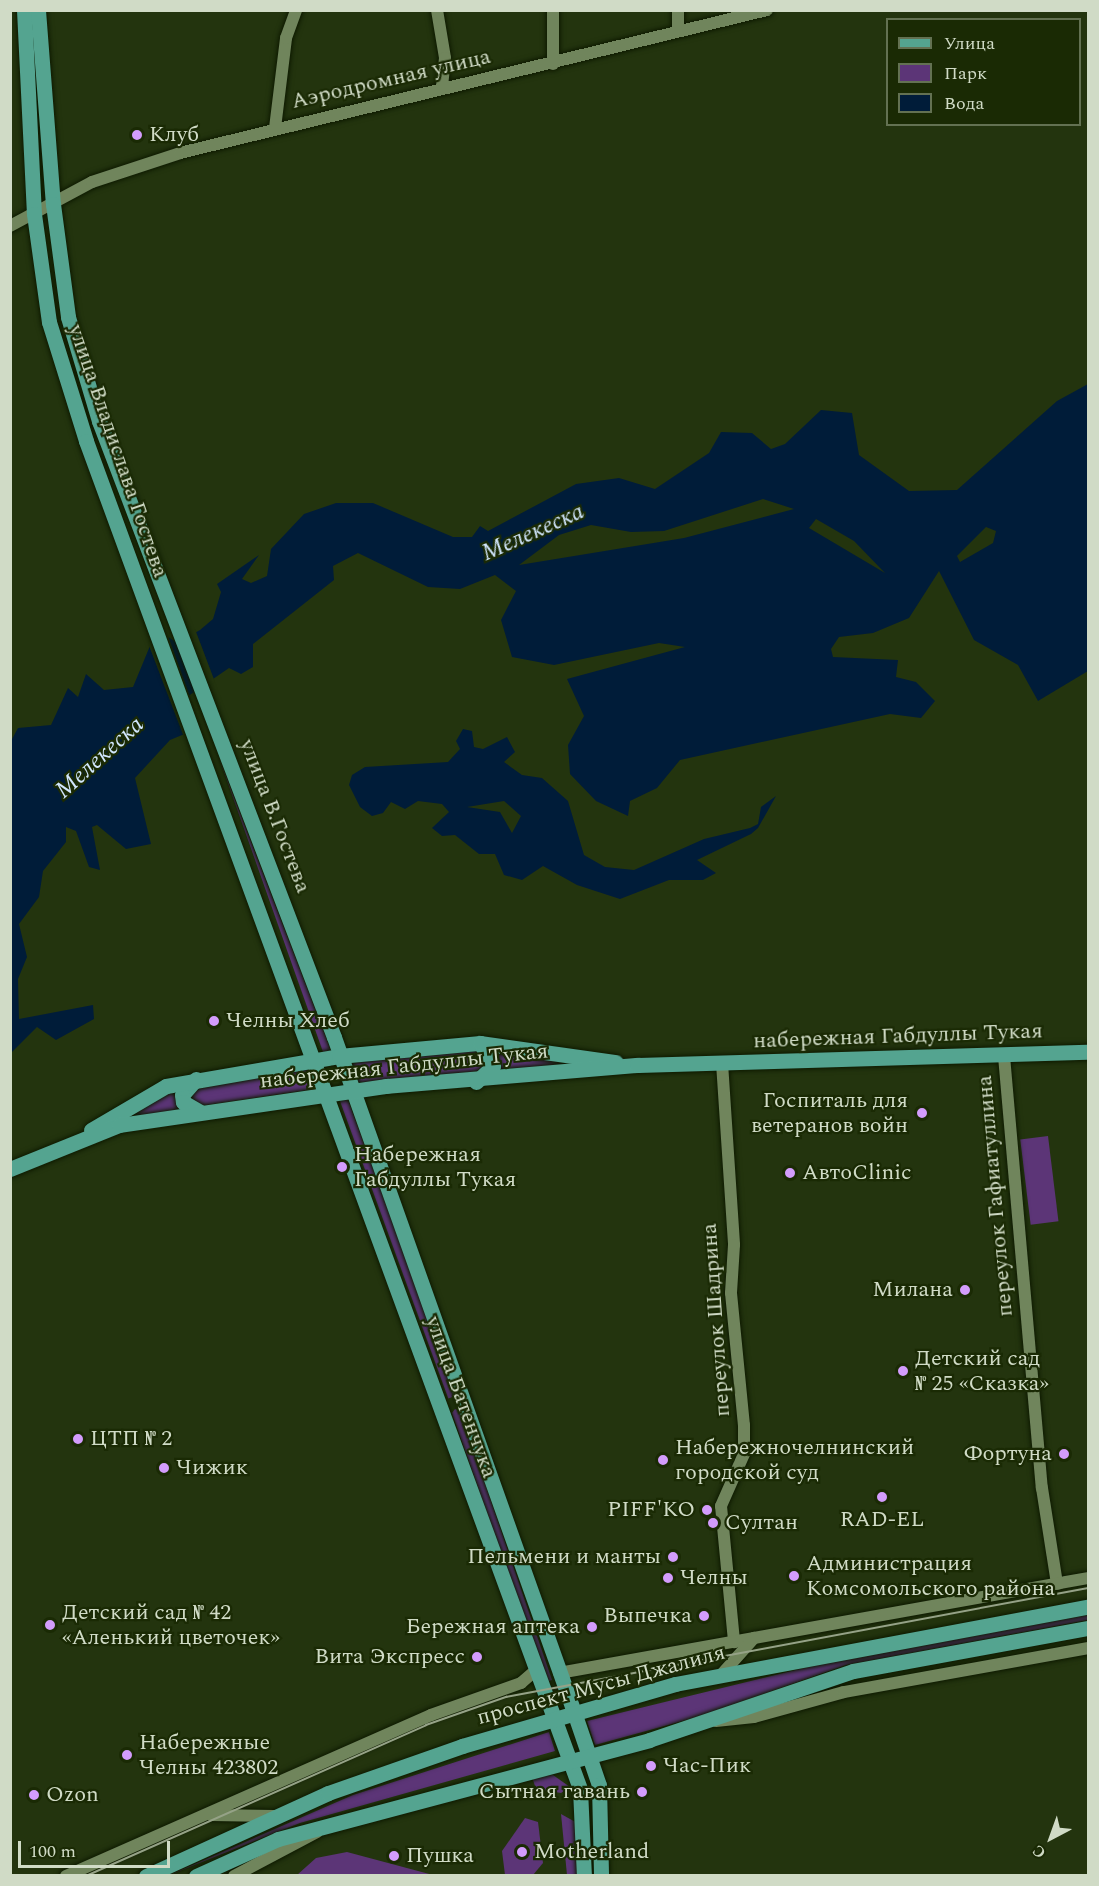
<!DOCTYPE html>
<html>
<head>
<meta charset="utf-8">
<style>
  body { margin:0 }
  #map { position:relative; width:1099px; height:1886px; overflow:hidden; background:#23340e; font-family:Spectral,serif }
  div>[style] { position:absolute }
  .green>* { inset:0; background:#5c3577; transform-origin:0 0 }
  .water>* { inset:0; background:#001c39 }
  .pier>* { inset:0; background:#23340e }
  .roads { filter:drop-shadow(0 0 2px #0e1a01) drop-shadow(0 0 2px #0e1a01) }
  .minor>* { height:12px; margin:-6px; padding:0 6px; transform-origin:6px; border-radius:6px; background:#70855c }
  .major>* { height:15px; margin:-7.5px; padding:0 7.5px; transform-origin:7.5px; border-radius:7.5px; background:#54a490 }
  .tram>* { height:1.5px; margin:-0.75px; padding:0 0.75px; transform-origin:0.75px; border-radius:0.75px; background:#95a287 }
  .dots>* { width:16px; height:16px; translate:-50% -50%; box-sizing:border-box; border:3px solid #1a2a04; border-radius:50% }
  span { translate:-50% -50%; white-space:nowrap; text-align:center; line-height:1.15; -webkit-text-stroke:4.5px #1a2a04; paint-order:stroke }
  .street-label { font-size:22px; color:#d0dbc6 }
  .poi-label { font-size:22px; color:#d0dbc6 }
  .left { translate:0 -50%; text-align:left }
  .right { translate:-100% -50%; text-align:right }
  .water-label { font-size:24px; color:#d2e7fe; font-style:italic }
  .frame { position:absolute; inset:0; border:12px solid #d0dbc6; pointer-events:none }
  .legend { position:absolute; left:886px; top:18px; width:195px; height:108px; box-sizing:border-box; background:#1a2a04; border:2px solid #637152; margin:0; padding:8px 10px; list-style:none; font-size:18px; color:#d0dbc6 }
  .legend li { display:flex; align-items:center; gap:12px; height:30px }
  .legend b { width:30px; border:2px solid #637152 }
  .north { position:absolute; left:1021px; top:1808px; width:60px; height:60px; -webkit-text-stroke:4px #1a2a04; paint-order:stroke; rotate:221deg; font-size:16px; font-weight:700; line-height:24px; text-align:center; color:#d0dbc6 }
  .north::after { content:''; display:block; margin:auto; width:21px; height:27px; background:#d0dbc6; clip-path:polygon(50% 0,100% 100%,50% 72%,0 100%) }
  .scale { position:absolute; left:18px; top:1841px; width:152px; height:27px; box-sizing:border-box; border:3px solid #d0dbc6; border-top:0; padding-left:8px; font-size:18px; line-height:21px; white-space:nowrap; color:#d0dbc6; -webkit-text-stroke:4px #1a2a04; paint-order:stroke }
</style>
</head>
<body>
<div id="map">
  <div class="green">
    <i style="clip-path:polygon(219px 758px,327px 1040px,331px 1051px,323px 1052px)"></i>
    <i style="clip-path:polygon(477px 1049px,485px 1064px,481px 1071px,356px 1083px,348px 1062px)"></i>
    <i style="clip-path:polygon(497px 1049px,569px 1062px,569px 1067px,500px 1069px)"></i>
    <i style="clip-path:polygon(315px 1066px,322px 1088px,200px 1106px,191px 1100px,195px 1088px)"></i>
    <i style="clip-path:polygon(180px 1087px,184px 1110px,116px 1122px,131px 1111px)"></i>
    <i style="left:347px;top:1097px;width:318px;height:8px;rotate:70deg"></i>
    <i style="left:1048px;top:1136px;width:86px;height:28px;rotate:83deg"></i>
    <i style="clip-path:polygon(455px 1409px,460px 1410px,552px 1680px,546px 1682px,452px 1413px)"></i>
    <i style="clip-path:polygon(1088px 1615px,1088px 1620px,846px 1665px,701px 1716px,595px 1745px,587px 1721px,828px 1662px)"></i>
    <i style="clip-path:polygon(549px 1732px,555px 1751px,300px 1823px,167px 1876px,353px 1795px)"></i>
    <i style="clip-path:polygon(553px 1775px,570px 1787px,561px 1793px,536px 1789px,532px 1777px)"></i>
    <i style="clip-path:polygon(561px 1814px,579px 1824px,580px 1875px,567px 1875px)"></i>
    <i style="clip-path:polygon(525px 1818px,538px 1822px,543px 1863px,533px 1875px,505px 1875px,502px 1851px)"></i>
    <i style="clip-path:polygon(347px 1852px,433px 1875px,297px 1875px,316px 1858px)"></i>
  </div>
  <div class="water">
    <i style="clip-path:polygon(evenodd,1088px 384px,1088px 671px,1038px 701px,1018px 665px,974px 640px,939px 571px,909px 618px,873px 633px,839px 637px,831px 649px,833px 657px,898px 660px,896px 677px,916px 682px,935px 701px,921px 718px,890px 714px,680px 760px,657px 788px,630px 801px,628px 816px,596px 801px,570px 774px,568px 745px,584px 716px,567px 679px,685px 647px,659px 643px,554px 665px,512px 657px,501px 620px,516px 591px,495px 575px,460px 589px,428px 587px,358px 553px,333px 566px,334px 580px,253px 644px,253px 667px,241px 674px,229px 668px,184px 699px,199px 728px,170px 740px,135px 778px,151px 844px,126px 849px,97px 825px,92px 827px,100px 870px,89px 867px,76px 831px,66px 827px,66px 842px,43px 871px,39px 897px,19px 924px,27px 957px,18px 979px,19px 1019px,93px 1005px,94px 1019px,56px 1040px,37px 1027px,11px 1053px,11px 741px,18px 728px,51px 725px,68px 688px,78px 697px,86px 674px,104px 690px,133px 687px,157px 629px,177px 643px,200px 630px,213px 619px,221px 592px,217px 584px,259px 555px,242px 579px,251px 583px,267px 576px,271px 549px,304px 514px,336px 503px,373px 503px,453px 537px,472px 537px,480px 526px,488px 531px,576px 484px,619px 478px,655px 489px,709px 453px,721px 432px,752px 433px,771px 449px,785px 444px,821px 410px,852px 413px,859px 455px,909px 491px,957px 490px,1057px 401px,1088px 384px,763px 499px,794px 509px,684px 538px,519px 565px,559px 535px,591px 525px,631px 532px,664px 531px,763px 499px,1088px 384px,816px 519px,854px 541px,885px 573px,809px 528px,816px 519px,1088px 384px,986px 527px,996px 531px,993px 543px,960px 562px,957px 556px,986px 527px)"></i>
    <i style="clip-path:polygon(evenodd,463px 729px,472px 731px,474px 747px,483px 749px,507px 737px,515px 752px,504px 762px,522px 775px,542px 778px,568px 801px,584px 855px,605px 867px,634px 870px,704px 839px,750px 828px,758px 824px,761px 807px,776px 796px,758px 828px,751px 834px,697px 860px,716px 873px,703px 880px,669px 880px,620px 899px,577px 885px,543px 866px,522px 880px,504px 875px,495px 854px,479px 854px,455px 835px,442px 836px,432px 828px,449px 812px,442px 804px,418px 801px,405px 809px,391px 802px,383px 813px,372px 816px,360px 807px,349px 785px,352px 775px,365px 767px,448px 762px,460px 749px,456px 741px,463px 729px,504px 801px,521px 816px,512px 833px,500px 812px,467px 807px,504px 801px)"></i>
  </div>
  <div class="pier">
    <i style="clip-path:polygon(158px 626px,167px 633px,201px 728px,184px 737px,148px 643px)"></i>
    <i style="clip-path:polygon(195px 629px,215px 682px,196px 694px,177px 640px)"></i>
  </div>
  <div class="roads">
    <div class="minor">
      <i style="left:437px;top:10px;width:49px;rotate:80.5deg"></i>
      <i style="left:445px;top:58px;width:29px;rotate:96deg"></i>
      <i style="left:553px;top:10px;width:54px;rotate:90deg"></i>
      <i style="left:678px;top:10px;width:20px;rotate:90deg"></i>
      <i style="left:275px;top:128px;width:91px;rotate:-83deg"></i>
      <i style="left:286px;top:38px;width:30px;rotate:-70deg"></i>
      <i style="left:10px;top:226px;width:93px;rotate:-28.2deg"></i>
      <i style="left:92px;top:182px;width:93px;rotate:-18.2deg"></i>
      <i style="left:180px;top:153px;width:604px;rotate:-13.69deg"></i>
      <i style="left:1004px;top:1056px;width:434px;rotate:85deg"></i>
      <i style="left:1042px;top:1488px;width:97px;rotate:81.1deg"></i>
      <i style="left:722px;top:1063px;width:182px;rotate:86.2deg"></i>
      <i style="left:734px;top:1245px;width:48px;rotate:93.6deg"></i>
      <i style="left:731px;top:1293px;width:133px;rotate:84.4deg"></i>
      <i style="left:744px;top:1425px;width:29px;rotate:90deg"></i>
      <i style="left:744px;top:1454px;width:57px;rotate:113.9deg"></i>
      <i style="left:721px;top:1506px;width:137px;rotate:84.5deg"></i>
      <i style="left:559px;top:1673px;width:537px;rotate:-10.18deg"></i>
      <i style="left:721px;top:1675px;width:50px;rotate:-48.3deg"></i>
      <i style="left:716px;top:1721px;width:38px;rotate:-6deg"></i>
      <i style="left:754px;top:1717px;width:93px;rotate:-15.5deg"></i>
      <i style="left:844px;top:1692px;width:248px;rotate:-10.2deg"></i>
      <i style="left:211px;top:1815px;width:63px;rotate:0.9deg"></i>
      <i style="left:66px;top:1876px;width:399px;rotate:-23.8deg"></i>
      <i style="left:431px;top:1715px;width:96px;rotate:-19.6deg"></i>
      <i style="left:521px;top:1683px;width:18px;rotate:-41deg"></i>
      <i style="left:234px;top:1876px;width:94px;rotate:-27.9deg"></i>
    </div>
    <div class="major">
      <i style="left:24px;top:10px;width:204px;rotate:87.2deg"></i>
      <i style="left:34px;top:214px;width:109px;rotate:82.1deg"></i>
      <i style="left:49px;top:322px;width:125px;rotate:72.7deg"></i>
      <i style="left:86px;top:441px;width:1436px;rotate:69.87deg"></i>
      <i style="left:580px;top:1789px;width:87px;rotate:87.4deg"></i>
      <i style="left:38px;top:10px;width:195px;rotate:85.6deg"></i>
      <i style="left:53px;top:204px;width:114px;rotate:82.4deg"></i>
      <i style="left:68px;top:317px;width:109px;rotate:73.4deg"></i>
      <i style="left:99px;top:421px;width:659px;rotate:69.12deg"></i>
      <i style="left:334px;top:1037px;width:720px;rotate:70.43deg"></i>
      <i style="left:575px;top:1715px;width:74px;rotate:71.1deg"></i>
      <i style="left:599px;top:1785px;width:91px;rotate:88.7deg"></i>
      <i style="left:196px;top:1079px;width:21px;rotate:131deg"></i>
      <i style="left:182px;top:1095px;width:7px;rotate:82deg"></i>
      <i style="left:183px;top:1102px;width:20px;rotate:30deg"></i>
      <i style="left:476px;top:1082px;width:23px;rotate:-43deg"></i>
      <i style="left:493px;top:1066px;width:26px;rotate:-119deg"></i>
      <i style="left:91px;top:1130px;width:87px;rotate:-30.4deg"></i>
      <i style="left:166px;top:1086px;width:176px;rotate:-9.8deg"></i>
      <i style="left:339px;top:1056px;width:142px;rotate:-5.3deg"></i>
      <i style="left:480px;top:1043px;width:137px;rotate:8deg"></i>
      <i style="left:10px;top:1169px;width:118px;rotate:-22deg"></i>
      <i style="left:119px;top:1125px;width:270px;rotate:-8.3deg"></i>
      <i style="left:386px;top:1086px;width:252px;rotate:-4.8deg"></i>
      <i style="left:637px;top:1065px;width:451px;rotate:-1.7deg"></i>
      <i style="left:146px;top:1876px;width:200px;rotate:-24.5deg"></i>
      <i style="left:328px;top:1793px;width:142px;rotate:-19.3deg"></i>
      <i style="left:462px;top:1746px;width:222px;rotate:-16.2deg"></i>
      <i style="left:675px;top:1684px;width:420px;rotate:-10.6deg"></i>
      <i style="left:196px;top:1876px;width:90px;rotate:-24.3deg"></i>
      <i style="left:278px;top:1839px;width:384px;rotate:-14.9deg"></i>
      <i style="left:649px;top:1740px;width:215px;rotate:-18.7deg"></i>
      <i style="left:853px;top:1671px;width:239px;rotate:-10.4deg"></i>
    </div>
  </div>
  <div class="tram">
    <i style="left:86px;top:1876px;width:372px;rotate:-23.9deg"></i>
    <i style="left:426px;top:1725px;width:85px;rotate:-19.3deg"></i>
    <i style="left:506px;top:1697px;width:592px;rotate:-10.61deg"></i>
  </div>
  <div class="dots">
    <i style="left:137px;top:135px;background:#d39cfc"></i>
    <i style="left:214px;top:1021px;background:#d39cfc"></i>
    <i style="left:922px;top:1113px;background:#d39cfc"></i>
    <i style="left:342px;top:1167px;background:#d39cfc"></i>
    <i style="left:790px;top:1173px;background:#d39cfc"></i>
    <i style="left:965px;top:1290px;background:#d39cfc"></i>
    <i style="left:903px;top:1371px;background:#d39cfc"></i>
    <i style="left:78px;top:1439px;background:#d39cfc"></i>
    <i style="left:1064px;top:1454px;background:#d39cfc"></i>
    <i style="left:663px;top:1460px;background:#d39cfc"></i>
    <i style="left:164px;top:1468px;background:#d39cfc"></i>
    <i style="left:882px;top:1497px;background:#d39cfc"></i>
    <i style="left:707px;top:1510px;background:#d39cfc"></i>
    <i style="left:713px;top:1523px;background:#d39cfc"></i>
    <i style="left:673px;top:1557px;background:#d39cfc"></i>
    <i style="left:794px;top:1576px;background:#d39cfc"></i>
    <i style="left:668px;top:1578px;background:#d39cfc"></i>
    <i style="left:704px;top:1616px;background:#d39cfc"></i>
    <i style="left:50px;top:1625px;background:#d39cfc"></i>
    <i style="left:592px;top:1627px;background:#d39cfc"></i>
    <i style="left:477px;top:1657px;background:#d39cfc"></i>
    <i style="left:127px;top:1755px;background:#d39cfc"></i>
    <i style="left:651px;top:1766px;background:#d39cfc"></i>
    <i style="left:642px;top:1792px;background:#d39cfc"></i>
    <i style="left:34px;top:1795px;background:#d39cfc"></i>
    <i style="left:522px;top:1852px;background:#d39cfc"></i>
    <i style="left:394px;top:1856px;background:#d39cfc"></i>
  </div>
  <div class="street-label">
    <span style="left:391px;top:79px;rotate:-13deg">Аэродромная улица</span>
    <span style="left:118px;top:451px;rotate:71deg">улица Владислава Гостева</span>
    <span style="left:275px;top:816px;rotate:69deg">улица В.Гостева</span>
    <span style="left:898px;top:1036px;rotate:-2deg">набережная Габдуллы Тукая</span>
    <span style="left:404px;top:1066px;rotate:-6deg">набережная Габдуллы Тукая</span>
    <span style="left:995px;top:1196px;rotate:-95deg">переулок Гафиатуллина</span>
    <span style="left:716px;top:1320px;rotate:-94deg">переулок Шадрина</span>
    <span style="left:461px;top:1397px;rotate:70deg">улица Батенчука</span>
    <span style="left:601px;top:1685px;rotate:-15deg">проспект Мусы Джалиля</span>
  </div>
  <div class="poi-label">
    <span class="left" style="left:149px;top:135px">Клуб</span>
    <span class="left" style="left:226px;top:1021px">Челны Хлеб</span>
    <span class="right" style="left:908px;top:1113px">Госпиталь для<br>ветеранов войн</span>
    <span class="left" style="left:354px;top:1167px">Набережная<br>Габдуллы Тукая</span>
    <span class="left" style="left:802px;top:1173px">АвтоClinic</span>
    <span class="right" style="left:953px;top:1290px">Милана</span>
    <span class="left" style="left:915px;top:1371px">Детский сад<br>№ 25 «Сказка»</span>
    <span class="left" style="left:90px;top:1439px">ЦТП № 2</span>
    <span class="left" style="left:675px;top:1460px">Набережночелнинский<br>городской суд</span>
    <span class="right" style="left:1052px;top:1454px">Фортуна</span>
    <span class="left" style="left:176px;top:1468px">Чижик</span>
    <span class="right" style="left:695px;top:1510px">PIFF'KO</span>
    <span style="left:882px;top:1520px">RAD-EL</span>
    <span class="left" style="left:725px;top:1523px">Султан</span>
    <span class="right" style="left:661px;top:1557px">Пельмени и манты</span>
    <span class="left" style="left:806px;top:1576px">Администрация<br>Комсомольского района</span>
    <span class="left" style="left:680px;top:1578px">Челны</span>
    <span class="left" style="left:62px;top:1625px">Детский сад № 42<br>«Аленький цветочек»</span>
    <span class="right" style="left:692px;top:1616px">Выпечка</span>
    <span class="right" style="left:580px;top:1627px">Бережная аптека</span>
    <span class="right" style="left:465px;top:1657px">Вита Экспресс</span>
    <span class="left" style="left:139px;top:1755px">Набережные<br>Челны 423802</span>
    <span class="left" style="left:663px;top:1766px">Час-Пик</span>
    <span class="right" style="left:630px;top:1792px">Сытная гавань</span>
    <span class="left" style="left:46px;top:1795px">Ozon</span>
    <span class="left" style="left:534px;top:1852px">Motherland</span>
    <span class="left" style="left:406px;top:1856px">Пушка</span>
  </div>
  <div class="water-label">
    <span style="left:533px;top:533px;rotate:-24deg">Мелекеска</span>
    <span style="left:100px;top:758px;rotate:-42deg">Мелекеска</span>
  </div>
  <div class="frame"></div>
  <ul class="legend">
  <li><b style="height:8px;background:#54a490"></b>Улица</li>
  <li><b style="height:16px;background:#5c3577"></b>Парк</li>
  <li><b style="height:16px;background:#001c39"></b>Вода</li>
  </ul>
  <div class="north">С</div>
  <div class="scale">100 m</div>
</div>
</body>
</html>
